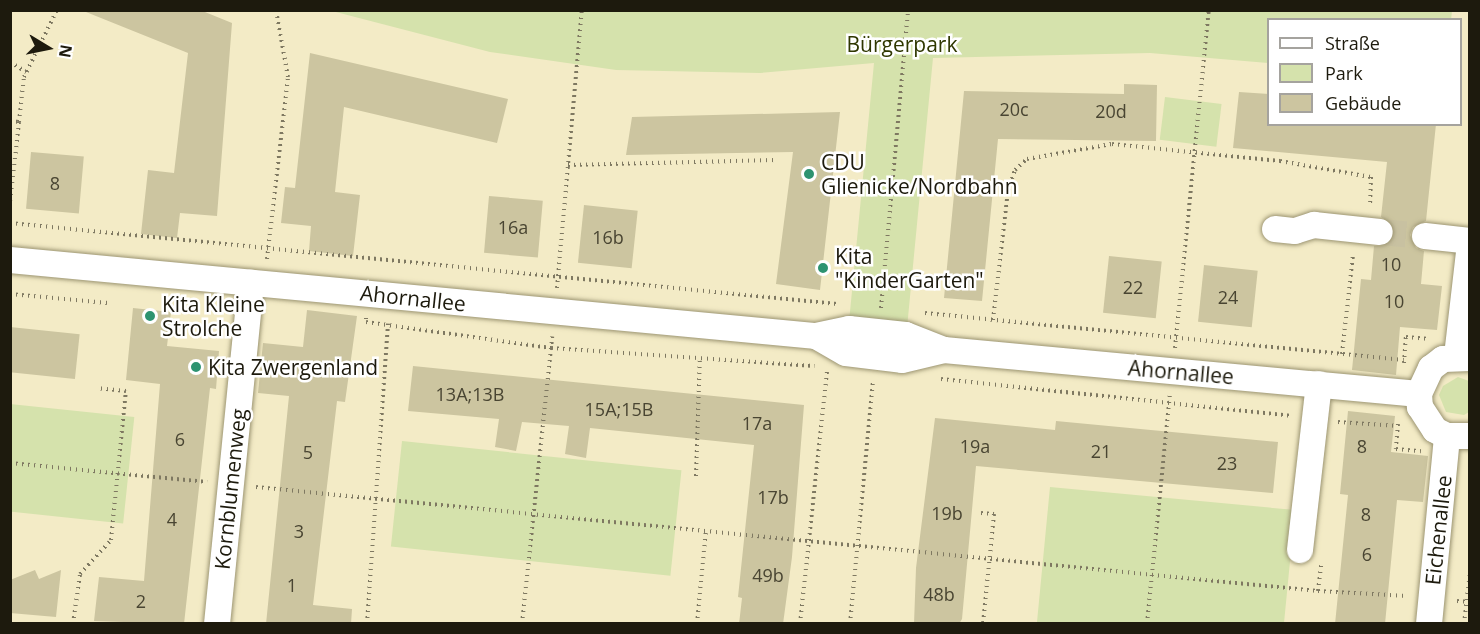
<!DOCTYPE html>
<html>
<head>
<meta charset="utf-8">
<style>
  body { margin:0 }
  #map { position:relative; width:1480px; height:634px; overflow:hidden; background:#f3ebc6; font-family:"Open Sans",sans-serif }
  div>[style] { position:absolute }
  .green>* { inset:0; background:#d5e2ac; transform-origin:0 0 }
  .building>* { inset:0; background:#ccc5a0; transform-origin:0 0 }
  .minor-tunnel>* { height:26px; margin-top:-13px; transform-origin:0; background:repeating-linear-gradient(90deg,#c8c1a1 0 26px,transparent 0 39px) }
  .path>* { height:4px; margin-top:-2px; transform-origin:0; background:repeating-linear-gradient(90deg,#7e7861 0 1.5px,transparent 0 6px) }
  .roads { filter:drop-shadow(0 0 2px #9c9572) drop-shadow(0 0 2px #9c9572) }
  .minor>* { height:26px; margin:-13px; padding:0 13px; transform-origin:13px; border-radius:13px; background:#fff }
  .dots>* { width:16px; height:16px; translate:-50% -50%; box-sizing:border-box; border:3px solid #fff; border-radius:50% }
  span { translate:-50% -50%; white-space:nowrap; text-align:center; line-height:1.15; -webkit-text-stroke:5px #fff; paint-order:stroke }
  .number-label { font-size:18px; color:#494532 }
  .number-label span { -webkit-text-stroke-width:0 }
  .park-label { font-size:21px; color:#2f3700 }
  .poi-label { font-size:21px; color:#1d1a0d }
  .left { translate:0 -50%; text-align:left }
  .street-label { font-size:21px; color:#1d1a0d }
  .frame { position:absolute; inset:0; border:12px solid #1d1a0d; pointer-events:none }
  .legend { position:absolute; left:1267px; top:18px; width:195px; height:108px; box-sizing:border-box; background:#fff; border:2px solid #a5a39e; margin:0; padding:8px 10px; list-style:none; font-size:18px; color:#1d1a0d }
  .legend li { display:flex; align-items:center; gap:12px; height:30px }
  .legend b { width:30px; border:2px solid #a5a39e }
  .north { position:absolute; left:18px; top:18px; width:60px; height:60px; -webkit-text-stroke:4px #fff; paint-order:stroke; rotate:100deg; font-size:16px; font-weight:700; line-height:24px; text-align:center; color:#1d1a0d }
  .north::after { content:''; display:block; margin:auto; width:21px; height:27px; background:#1d1a0d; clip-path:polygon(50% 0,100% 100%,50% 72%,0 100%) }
</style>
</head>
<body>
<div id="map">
  <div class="green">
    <i style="clip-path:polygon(332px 11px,1452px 11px,1451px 20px,1268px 20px,1268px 63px,1150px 53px,933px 58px,907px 328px,849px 322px,874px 63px,760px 73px,616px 70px,490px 52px)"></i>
    <i style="left:1165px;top:97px;width:57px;height:43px;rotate:7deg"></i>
    <i style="clip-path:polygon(1458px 377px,1469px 381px,1469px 412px,1464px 415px,1446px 412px,1439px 395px,1443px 386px)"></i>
    <i style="left:10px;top:404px;width:125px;height:107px;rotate:6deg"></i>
    <i style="left:402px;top:441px;width:281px;height:106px;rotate:6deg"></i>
    <i style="clip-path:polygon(1050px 487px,1295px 510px,1284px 623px,1037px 622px)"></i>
  </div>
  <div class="building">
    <i style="clip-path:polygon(81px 10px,200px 10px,232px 23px,217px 216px,180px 213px,177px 238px,141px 234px,148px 170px,174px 173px,188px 53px)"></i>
    <i style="clip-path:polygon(310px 53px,508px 99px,497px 143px,344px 107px,335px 192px,360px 195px,353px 256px,309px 251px,311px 226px,281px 223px,285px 187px,295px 188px)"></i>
    <i style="clip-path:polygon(1124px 84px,1157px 85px,1156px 141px,998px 139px,982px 301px,944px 298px,964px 91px,1124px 94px)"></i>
    <i style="clip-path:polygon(1239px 92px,1269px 94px,1269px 124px,1436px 124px,1426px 221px,1413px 227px,1410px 235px,1416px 248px,1424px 251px,1421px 284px,1442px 286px,1437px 330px,1400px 327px,1396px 375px,1352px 370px,1361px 279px,1371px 280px,1374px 246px,1387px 245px,1395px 234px,1393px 225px,1381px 217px,1387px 162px,1233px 148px)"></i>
    <i style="clip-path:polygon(840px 112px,820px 290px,776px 284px,793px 152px,626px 155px,632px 117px)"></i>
    <i style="left:31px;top:152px;width:53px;height:57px;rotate:5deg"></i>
    <i style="left:489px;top:196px;width:54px;height:57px;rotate:5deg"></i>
    <i style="left:584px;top:205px;width:54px;height:58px;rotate:6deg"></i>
    <i style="left:1109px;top:256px;width:53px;height:57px;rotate:6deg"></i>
    <i style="left:1204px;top:265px;width:54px;height:57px;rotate:6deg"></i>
    <i style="clip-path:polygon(133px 308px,171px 312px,167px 346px,219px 351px,216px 389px,210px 388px,184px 624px,94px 621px,99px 577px,144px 581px,160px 384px,126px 380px)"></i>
    <i style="clip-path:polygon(307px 310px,357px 316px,345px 402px,337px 401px,313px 605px,352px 609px,351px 624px,266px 624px,289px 396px,258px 393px,263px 343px,303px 347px)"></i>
    <i style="left:10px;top:327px;width:70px;height:45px;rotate:6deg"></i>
    <i style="clip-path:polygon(413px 366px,804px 405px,792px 557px,783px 624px,739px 624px,742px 598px,738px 597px,754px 445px,590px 428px,586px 458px,565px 454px,569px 426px,522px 422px,516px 451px,495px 447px,499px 419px,408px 411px)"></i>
    <i style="clip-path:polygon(1348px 411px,1395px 416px,1391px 452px,1428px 456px,1423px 502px,1397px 500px,1385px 624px,1335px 624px,1348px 495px,1340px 494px)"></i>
    <i style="clip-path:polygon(935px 418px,1055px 430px,1056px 421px,1278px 442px,1273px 493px,976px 466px,962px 619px,959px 624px,914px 624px,916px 568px)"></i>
    <i style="clip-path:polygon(35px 570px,39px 579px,61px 570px,56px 617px,10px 613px,10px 580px)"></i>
  </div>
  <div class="minor-tunnel">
    <i style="left:1380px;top:232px;width:45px;rotate:5.1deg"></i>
  </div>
  <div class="path">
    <i style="left:10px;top:62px;width:19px;rotate:32deg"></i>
    <i style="left:10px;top:121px;width:9px;rotate:6deg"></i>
    <i style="left:19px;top:122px;width:81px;rotate:96.4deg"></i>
    <i style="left:19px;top:122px;width:45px;rotate:-83.7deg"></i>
    <i style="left:24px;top:77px;width:75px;rotate:-63.8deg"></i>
    <i style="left:568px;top:165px;width:209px;rotate:-1.4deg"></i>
    <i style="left:10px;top:223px;width:831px;rotate:5.59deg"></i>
    <i style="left:267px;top:259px;width:183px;rotate:-83.4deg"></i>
    <i style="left:288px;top:77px;width:68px;rotate:-100.2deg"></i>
    <i style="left:557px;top:288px;width:279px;rotate:-84.9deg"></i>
    <i style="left:10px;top:294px;width:99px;rotate:5.2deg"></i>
    <i style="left:881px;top:308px;width:299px;rotate:-84.8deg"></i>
    <i style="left:925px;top:313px;width:481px;rotate:5.6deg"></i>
    <i style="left:366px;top:318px;width:4px;rotate:90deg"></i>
    <i style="left:366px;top:322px;width:187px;rotate:8deg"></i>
    <i style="left:551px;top:348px;width:264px;rotate:3.9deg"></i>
    <i style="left:993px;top:320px;width:131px;rotate:-83.4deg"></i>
    <i style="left:1008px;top:190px;width:21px;rotate:-71deg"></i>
    <i style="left:1015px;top:170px;width:16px;rotate:-43deg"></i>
    <i style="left:1027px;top:159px;width:86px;rotate:-10deg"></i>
    <i style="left:1112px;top:144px;width:169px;rotate:5.8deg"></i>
    <i style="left:1280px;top:161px;width:92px;rotate:10deg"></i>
    <i style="left:1371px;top:177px;width:30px;rotate:92deg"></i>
    <i style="left:1175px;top:348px;width:340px;rotate:-84.3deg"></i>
    <i style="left:1342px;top:354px;width:101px;rotate:-83.7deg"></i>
    <i style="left:1404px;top:363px;width:26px;rotate:-86deg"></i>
    <i style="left:1406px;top:337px;width:21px;rotate:5deg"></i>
    <i style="left:941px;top:379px;width:353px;rotate:6deg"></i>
    <i style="left:1338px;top:422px;width:60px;rotate:3.8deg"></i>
    <i style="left:1398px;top:424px;width:25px;rotate:95deg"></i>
    <i style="left:1396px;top:449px;width:25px;rotate:5deg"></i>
    <i style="left:10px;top:463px;width:198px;rotate:5.5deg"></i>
    <i style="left:696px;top:476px;width:119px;rotate:-88.1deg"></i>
    <i style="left:256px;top:487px;width:1067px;rotate:5.59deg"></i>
    <i style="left:1318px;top:591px;width:89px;rotate:3.2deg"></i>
    <i style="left:981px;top:513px;width:13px;rotate:4deg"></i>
    <i style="left:994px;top:514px;width:111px;rotate:95.7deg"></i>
    <i style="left:1318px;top:591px;width:26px;rotate:-83deg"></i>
    <i style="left:1457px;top:601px;width:13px;rotate:4deg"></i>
    <i style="left:73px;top:624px;width:50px;rotate:-82deg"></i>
    <i style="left:80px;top:574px;width:46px;rotate:-47.6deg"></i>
    <i style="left:111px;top:540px;width:150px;rotate:-84.3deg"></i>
    <i style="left:126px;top:391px;width:27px;rotate:-174deg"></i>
    <i style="left:367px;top:624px;width:301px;rotate:-86deg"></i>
    <i style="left:522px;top:624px;width:289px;rotate:-84deg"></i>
    <i style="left:697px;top:624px;width:95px;rotate:-84.6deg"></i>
    <i style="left:800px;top:624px;width:254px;rotate:-83.9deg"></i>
    <i style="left:850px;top:624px;width:243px;rotate:-84.6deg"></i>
    <i style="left:1147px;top:624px;width:230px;rotate:-84.3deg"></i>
    <i style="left:1464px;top:624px;width:52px;rotate:-83.4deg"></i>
  </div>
  <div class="roads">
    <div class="minor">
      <i style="left:1275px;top:229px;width:20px;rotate:6deg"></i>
      <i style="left:1295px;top:231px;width:20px;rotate:-18deg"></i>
      <i style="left:1314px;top:225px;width:66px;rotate:6.1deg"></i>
      <i style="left:1425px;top:236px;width:45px;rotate:6.3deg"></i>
      <i style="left:10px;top:260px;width:810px;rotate:5.39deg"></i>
      <i style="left:816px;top:336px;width:34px;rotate:-12deg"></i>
      <i style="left:849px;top:329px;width:57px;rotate:6deg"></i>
      <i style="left:906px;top:335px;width:41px;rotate:21.5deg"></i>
      <i style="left:944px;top:350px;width:477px;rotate:5.3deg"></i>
      <i style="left:816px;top:336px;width:34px;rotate:30deg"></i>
      <i style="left:846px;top:353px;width:56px;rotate:7.1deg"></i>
      <i style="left:902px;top:360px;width:43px;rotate:-13.4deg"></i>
      <i style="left:1457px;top:356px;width:113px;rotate:-83.4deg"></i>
      <i style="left:1470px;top:358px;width:27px;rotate:178deg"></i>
      <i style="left:1443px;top:359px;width:15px;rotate:143deg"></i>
      <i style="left:1431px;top:368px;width:29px;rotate:115deg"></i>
      <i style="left:1419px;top:394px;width:13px;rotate:86deg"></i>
      <i style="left:1420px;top:407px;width:27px;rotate:57deg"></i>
      <i style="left:1435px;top:430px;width:13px;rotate:27deg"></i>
      <i style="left:1447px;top:436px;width:23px"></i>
      <i style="left:1300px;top:550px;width:167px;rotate:-83.5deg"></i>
      <i style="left:217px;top:624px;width:343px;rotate:-84.3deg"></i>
      <i style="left:1429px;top:624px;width:189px;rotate:-84.5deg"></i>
    </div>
  </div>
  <div class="dots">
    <i style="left:809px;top:174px;background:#2d9370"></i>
    <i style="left:823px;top:268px;background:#2d9370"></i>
    <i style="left:150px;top:316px;background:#2d9370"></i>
    <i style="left:196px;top:367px;background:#2d9370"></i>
  </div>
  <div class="number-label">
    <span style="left:1014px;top:109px">20c</span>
    <span style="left:1111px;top:111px">20d</span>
    <span style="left:55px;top:183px">8</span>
    <span style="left:513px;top:227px">16a</span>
    <span style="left:608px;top:237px">16b</span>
    <span style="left:1391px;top:264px">10</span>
    <span style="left:1133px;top:287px">22</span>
    <span style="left:1228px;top:297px">24</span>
    <span style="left:1394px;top:301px">10</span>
    <span style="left:470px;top:394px">13A;13B</span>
    <span style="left:619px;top:409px">15A;15B</span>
    <span style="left:757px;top:423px">17a</span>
    <span style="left:180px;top:439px">6</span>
    <span style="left:975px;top:446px">19a</span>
    <span style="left:1362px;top:446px">8</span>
    <span style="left:1101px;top:451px">21</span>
    <span style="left:308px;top:452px">5</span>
    <span style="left:1227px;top:463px">23</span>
    <span style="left:773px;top:497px">17b</span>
    <span style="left:947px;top:513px">19b</span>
    <span style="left:1366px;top:514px">8</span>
    <span style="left:172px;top:519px">4</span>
    <span style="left:299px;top:531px">3</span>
    <span style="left:1367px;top:554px">6</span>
    <span style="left:768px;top:575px">49b</span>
    <span style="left:292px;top:585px">1</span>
    <span style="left:939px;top:594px">48b</span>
    <span style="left:141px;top:601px">2</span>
  </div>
  <div class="park-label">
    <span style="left:902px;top:44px">Bürgerpark</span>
  </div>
  <div class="poi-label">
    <span class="left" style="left:821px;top:174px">CDU<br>Glienicke/Nordbahn</span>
    <span class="left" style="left:835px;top:268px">Kita<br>"KinderGarten"</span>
    <span class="left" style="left:162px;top:316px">Kita Kleine<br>Strolche</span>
    <span class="left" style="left:208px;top:367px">Kita Zwergenland</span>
  </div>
  <div class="street-label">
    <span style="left:413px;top:298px;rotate:6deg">Ahornallee</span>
    <span style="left:1181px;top:372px;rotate:5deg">Ahornallee</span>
    <span style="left:230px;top:489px;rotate:-84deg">Kornblumenweg</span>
    <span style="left:1438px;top:530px;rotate:-84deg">Eichenallee</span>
  </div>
  <div class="frame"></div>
  <ul class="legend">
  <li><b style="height:8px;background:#fff"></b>Straße</li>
  <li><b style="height:16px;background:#d5e2ac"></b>Park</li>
  <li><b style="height:16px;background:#ccc5a0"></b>Gebäude</li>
  </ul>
  <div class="north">N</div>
</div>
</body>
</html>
